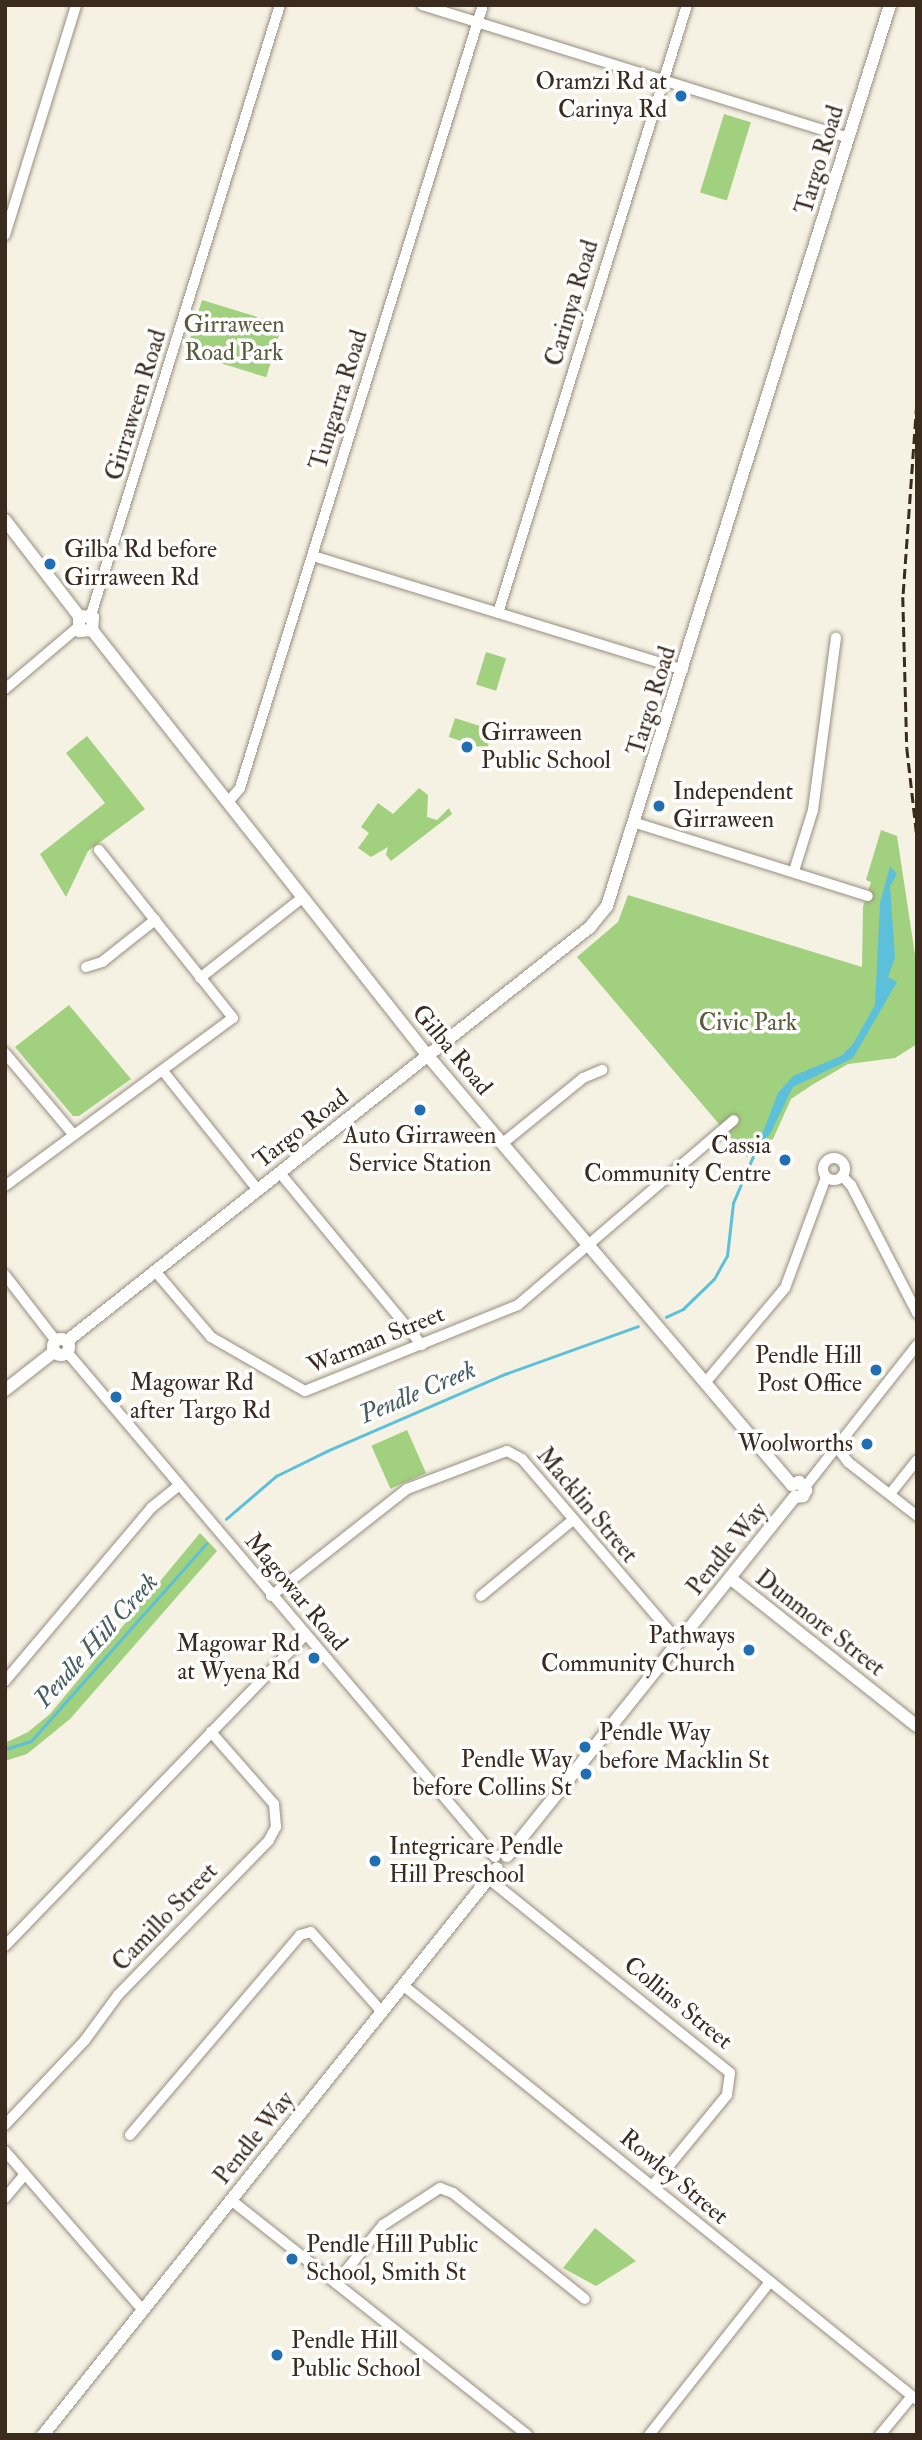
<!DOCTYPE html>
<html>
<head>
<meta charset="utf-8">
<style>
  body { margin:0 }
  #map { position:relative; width:922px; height:2440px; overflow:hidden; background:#f5f2e3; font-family:"IM FELL Double Pica",serif }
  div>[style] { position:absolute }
  .green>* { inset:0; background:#a1d07e; transform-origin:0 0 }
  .water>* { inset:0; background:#5cc0da }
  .stream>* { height:2.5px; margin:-1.25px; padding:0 1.25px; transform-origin:1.25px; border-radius:1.25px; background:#5cc0da }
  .roads { filter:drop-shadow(0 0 2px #988e80) drop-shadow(0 0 2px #988e80) }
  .minor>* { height:10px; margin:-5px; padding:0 5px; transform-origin:5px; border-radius:5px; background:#fff }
  .minor>.ring { margin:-5px; padding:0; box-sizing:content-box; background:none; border:10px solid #fff; border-radius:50% }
  .tertiary>* { height:12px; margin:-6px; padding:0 6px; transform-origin:6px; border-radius:6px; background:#fff }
  .tertiary>.ring { margin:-6px; padding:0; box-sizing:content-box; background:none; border:12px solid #fff; border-radius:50% }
  .rail>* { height:2.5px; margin-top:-1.25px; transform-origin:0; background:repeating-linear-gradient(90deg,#3b2a1e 0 10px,transparent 0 15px) }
  .dots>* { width:19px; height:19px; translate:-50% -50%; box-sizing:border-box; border:4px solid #fff; border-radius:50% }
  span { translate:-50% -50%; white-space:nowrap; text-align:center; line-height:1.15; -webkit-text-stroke:7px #fff; paint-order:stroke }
  .poi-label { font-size:24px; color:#3b2a1e }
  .right { translate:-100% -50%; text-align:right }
  .left { translate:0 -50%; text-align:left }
  .street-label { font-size:24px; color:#3b2a1e }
  .park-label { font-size:24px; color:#5a5c3b }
  .water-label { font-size:26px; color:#475e60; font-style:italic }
  .frame { position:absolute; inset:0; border:7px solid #3b2a1e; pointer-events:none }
</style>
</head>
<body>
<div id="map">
  <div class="green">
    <i style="left:724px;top:114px;width:28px;height:82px;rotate:17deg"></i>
    <i style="left:202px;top:300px;width:84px;height:55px;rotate:17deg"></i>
    <i style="left:486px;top:652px;width:21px;height:34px;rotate:17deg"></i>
    <i style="left:455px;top:718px;width:40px;height:20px;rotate:18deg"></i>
    <i style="clip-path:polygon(87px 736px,145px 809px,88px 851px,66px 897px,40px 854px,105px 803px,66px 753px)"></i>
    <i style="clip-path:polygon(419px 788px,428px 795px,427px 817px,437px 820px,449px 808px,452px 814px,391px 861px,386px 855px,388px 847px,371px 857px,358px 848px,369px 833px,361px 827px,378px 803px,393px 814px)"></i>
    <i style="clip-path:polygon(881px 830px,897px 836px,917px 968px,917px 1044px,895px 1058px,848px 1064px,812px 1085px,791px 1099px,773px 1139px,756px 1146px,747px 1157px,577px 957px,618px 922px,628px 895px,862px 967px,863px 907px,871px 882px,866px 880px)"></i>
    <i style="clip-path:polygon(69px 1005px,131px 1079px,79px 1116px,73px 1116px,15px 1047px)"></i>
    <i style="left:407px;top:1430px;width:47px;height:39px;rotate:66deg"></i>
    <i style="clip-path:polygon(200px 1533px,217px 1551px,70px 1719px,27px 1754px,5px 1761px,5px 1743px,28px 1732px,50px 1714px)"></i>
    <i style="clip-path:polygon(595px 2228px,636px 2261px,596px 2286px,563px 2268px)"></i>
  </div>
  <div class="water">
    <i style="clip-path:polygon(890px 866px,897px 874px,890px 886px,895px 957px,888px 977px,897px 982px,853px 1058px,793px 1087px,770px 1134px,757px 1147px,778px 1093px,793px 1076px,841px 1056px,853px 1044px,875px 1005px,880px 903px)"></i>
  </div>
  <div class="stream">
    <i style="left:666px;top:1317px;width:19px;rotate:-25deg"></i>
    <i style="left:683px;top:1309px;width:43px;rotate:-44.1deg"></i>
    <i style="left:714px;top:1279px;width:26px;rotate:-61deg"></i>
    <i style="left:727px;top:1256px;width:53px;rotate:-83.5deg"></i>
    <i style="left:733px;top:1203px;width:61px;rotate:-66.8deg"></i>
    <i style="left:226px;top:1519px;width:66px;rotate:-40.7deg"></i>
    <i style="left:276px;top:1476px;width:57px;rotate:-26.1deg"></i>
    <i style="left:327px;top:1451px;width:194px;rotate:-23.4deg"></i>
    <i style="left:505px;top:1374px;width:141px;rotate:-19.8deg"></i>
    <i style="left:5px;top:1749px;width:27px;rotate:-17deg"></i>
    <i style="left:31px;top:1741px;width:264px;rotate:-48.4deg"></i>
  </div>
  <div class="roads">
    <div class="minor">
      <i style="left:422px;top:5px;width:447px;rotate:17.3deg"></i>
      <i style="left:5px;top:235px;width:241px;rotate:-72.8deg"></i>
      <i style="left:313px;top:556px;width:387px;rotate:17.1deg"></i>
      <i style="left:498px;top:613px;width:637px;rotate:-72.73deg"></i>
      <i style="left:91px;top:615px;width:639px;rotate:-72.79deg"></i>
      <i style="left:5px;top:689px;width:94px;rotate:-40.3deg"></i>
      <i style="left:228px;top:802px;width:18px;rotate:-49deg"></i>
      <i style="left:240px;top:788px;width:820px;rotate:-72.76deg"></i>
      <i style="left:636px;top:823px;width:243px;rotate:17.5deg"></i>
      <i style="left:794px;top:871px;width:64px;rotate:-72.7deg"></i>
      <i style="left:813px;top:810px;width:174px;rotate:-82.4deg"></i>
      <i style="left:86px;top:967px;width:17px;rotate:-17deg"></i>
      <i style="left:102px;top:962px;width:68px;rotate:-38.4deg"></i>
      <i style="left:200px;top:978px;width:130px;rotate:-38.1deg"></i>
      <i style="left:5px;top:1053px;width:106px;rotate:50deg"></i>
      <i style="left:163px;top:1071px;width:152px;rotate:51.4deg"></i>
      <i style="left:503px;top:1143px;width:103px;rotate:-39.1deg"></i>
      <i style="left:583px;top:1078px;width:21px;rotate:-23deg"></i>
      <i class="ring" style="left:823px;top:1158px;width:12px;height:12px"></i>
      <i style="left:280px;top:1173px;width:223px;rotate:50.5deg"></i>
      <i style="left:842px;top:1176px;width:13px;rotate:45deg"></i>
      <i style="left:851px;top:1185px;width:144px;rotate:62.7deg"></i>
      <i style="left:5px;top:1186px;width:283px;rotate:-36.4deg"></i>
      <i style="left:233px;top:1018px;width:215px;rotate:-128.6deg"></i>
      <i style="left:155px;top:1271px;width:87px;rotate:49.7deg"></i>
      <i style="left:211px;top:1337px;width:108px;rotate:29.9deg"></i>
      <i style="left:305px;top:1391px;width:230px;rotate:-22deg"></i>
      <i style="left:518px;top:1305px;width:284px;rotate:-40.6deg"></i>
      <i style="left:5px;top:1275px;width:83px;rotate:52.3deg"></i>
      <i style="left:67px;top:1352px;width:662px;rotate:49.72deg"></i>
      <i style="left:705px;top:1383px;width:124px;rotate:-49.9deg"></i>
      <i style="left:785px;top:1288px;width:118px;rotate:-69.7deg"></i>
      <i style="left:836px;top:1446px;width:20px;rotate:53deg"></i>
      <i style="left:848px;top:1462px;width:88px;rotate:38deg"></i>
      <i style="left:805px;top:1487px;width:181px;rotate:-51.7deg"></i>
      <i style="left:890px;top:1494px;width:43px;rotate:-51.5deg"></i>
      <i style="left:271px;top:1596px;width:173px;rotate:-38.2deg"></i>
      <i style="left:407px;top:1489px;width:107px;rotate:-20.8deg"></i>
      <i style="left:507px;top:1451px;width:17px;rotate:28deg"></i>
      <i style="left:522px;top:1459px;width:241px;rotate:49.4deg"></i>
      <i style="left:481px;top:1596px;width:119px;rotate:-39.6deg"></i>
      <i style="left:5px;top:1681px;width:226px;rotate:-49.8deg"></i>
      <i style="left:151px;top:1508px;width:36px;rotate:-39deg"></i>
      <i style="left:489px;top:1879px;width:309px;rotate:38.8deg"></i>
      <i style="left:730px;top:2073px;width:22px;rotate:98deg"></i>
      <i style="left:727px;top:2095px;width:117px;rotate:129.4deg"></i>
      <i style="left:5px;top:1946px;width:432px;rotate:-46deg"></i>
      <i style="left:404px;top:1986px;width:659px;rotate:38.9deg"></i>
      <i style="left:5px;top:2125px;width:117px;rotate:-46.7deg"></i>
      <i style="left:85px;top:2040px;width:56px;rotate:-53.7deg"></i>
      <i style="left:118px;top:1995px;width:216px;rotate:-45.7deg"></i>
      <i style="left:269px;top:1840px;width:15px;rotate:-62deg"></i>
      <i style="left:276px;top:1827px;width:23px;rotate:-95deg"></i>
      <i style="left:274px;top:1804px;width:96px;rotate:-131.2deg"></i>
      <i style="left:130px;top:2135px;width:262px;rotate:-49.6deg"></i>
      <i style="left:300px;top:1935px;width:11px;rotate:-15deg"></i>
      <i style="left:311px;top:1932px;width:107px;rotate:48.4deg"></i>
      <i style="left:5px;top:2151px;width:209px;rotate:49.1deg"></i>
      <i style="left:5px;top:2198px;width:31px;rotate:-50deg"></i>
      <i style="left:231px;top:2200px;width:378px;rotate:38.4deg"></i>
      <i style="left:336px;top:2283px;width:75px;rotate:-51deg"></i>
      <i style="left:383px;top:2225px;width:68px;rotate:-33deg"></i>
      <i style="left:440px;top:2188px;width:14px;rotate:21deg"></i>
      <i style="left:453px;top:2193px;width:169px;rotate:38.8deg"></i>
      <i style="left:649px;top:2435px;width:194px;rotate:-51.7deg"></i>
      <i style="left:880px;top:2435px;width:50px;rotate:-50.6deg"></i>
    </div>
    <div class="tertiary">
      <i style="left:5px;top:520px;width:121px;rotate:52.4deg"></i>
      <i style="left:79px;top:616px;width:15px;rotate:90deg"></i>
      <i style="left:79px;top:631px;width:13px;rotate:-4deg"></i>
      <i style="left:79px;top:616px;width:14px;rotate:4deg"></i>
      <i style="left:93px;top:617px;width:13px;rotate:94deg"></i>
      <i style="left:92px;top:630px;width:543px;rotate:51.74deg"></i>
      <i style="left:428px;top:1056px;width:563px;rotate:49.69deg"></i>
      <i class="ring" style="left:53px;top:1339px;width:4px;height:4px"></i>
      <i style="left:67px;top:1341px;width:667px;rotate:-38.36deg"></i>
      <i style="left:590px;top:927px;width:27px;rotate:-51deg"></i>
      <i style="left:607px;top:906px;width:944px;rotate:-72.56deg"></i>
      <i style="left:5px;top:1390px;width:63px;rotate:-38deg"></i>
      <i style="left:792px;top:1485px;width:8px;rotate:-23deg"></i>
      <i style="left:799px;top:1482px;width:11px;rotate:49deg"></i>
      <i style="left:806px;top:1490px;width:7px;rotate:117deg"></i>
      <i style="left:803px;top:1496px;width:8px;rotate:173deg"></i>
      <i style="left:730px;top:1578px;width:238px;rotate:38.4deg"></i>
      <i style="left:507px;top:1856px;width:460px;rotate:-51.3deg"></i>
      <i style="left:43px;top:2435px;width:726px;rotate:-51.32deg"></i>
    </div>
  </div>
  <div class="rail">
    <i style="left:917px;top:404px;width:194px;rotate:94.1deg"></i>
    <i style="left:903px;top:597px;width:151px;rotate:88.5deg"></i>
    <i style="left:907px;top:748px;width:89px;rotate:83.5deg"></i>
    <i style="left:917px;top:538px;width:160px;rotate:90deg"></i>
  </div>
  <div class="dots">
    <i style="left:681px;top:96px;background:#1f6fb2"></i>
    <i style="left:50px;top:564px;background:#1f6fb2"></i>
    <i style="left:467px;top:747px;background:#1f6fb2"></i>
    <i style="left:659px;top:806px;background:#1f6fb2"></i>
    <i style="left:420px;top:1110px;background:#1f6fb2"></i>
    <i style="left:785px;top:1160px;background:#1f6fb2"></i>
    <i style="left:876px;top:1370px;background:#1f6fb2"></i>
    <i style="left:116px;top:1397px;background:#1f6fb2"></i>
    <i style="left:867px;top:1444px;background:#1f6fb2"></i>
    <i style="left:749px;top:1650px;background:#1f6fb2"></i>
    <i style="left:314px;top:1658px;background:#1f6fb2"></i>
    <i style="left:585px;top:1747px;background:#1f6fb2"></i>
    <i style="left:586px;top:1774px;background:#1f6fb2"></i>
    <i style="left:375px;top:1861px;background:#1f6fb2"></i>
    <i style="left:292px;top:2259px;background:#1f6fb2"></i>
    <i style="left:277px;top:2355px;background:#1f6fb2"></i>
  </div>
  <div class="poi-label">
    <span class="right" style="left:667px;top:96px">Oramzi Rd at<br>Carinya Rd</span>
    <span class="left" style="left:64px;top:564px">Gilba Rd before<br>Girraween Rd</span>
    <span class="left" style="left:481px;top:747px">Girraween<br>Public School</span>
    <span class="left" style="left:673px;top:806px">Independent<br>Girraween</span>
    <span style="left:420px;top:1150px">Auto Girraween<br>Service Station</span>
    <span class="right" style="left:771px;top:1160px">Cassia<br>Community Centre</span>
    <span class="right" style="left:862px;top:1370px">Pendle Hill<br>Post Office</span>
    <span class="left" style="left:130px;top:1397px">Magowar Rd<br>after Targo Rd</span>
    <span class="right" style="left:853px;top:1444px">Woolworths</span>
    <span class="right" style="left:735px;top:1650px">Pathways<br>Community Church</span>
    <span class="right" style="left:300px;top:1658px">Magowar Rd<br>at Wyena Rd</span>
    <span class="left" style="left:599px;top:1747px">Pendle Way<br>before Macklin St</span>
    <span class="right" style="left:572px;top:1774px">Pendle Way<br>before Collins St</span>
    <span class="left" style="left:389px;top:1861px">Integricare Pendle<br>Hill Preschool</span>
    <span class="left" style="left:306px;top:2259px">Pendle Hill Public<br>School, Smith St</span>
    <span class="left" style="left:291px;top:2355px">Pendle Hill<br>Public School</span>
  </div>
  <div class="street-label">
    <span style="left:820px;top:160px;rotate:-73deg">Targo Road</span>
    <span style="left:572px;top:303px;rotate:-73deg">Carinya Road</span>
    <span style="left:339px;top:400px;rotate:-73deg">Tungarra Road</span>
    <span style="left:136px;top:405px;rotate:-73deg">Girraween Road</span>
    <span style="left:652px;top:701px;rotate:-73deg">Targo Road</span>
    <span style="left:452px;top:1050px;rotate:50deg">Gilba Road</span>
    <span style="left:301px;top:1129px;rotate:-38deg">Targo Road</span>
    <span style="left:376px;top:1340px;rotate:-22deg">Warman Street</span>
    <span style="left:587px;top:1505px;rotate:50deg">Macklin Street</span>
    <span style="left:727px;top:1549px;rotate:-51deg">Pendle Way</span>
    <span style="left:296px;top:1592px;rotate:50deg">Magowar Road</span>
    <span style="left:820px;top:1623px;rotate:38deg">Dunmore Street</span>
    <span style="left:165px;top:1917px;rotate:-46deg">Camillo Street</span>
    <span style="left:678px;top:2003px;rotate:39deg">Collins Street</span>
    <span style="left:254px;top:2138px;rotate:-51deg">Pendle Way</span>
    <span style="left:674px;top:2177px;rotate:40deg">Rowley Street</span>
  </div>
  <div class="park-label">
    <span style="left:234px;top:339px">Girraween<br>Road Park</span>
    <span style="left:748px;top:1023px">Civic Park</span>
  </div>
  <div class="water-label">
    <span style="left:418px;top:1393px;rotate:-23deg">Pendle Creek</span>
    <span style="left:97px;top:1641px;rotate:-48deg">Pendle Hill Creek</span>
  </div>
  <div class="frame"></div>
</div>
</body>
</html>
